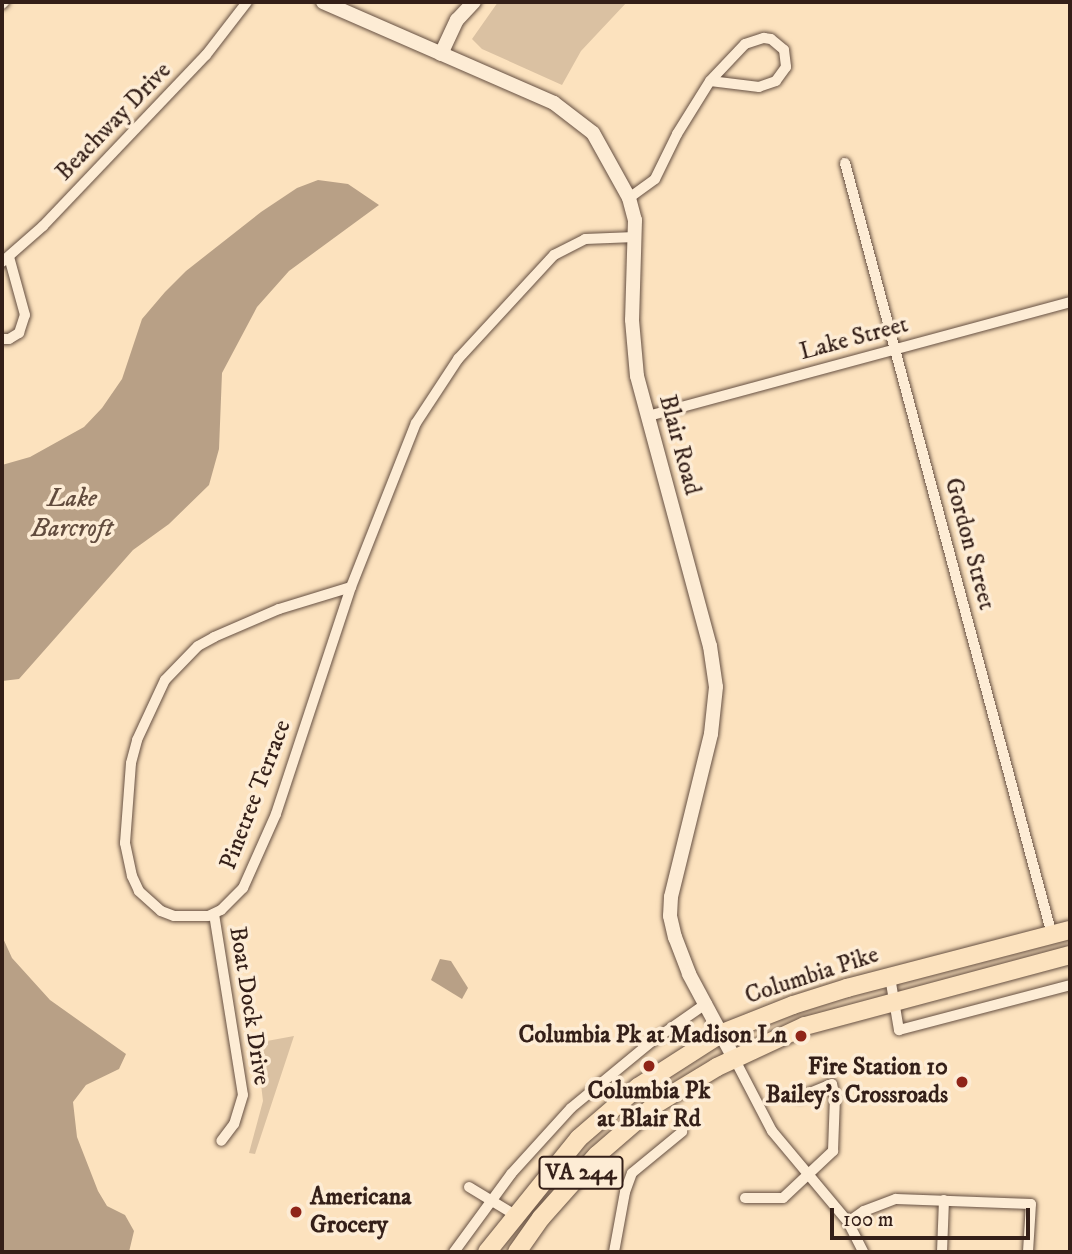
<!DOCTYPE html>
<html>
<head>
<meta charset="utf-8">
<style>
  body { margin:0 }
  #map { position:relative; width:1072px; height:1254px; overflow:hidden; background:#fce2be; font-family:"IM FELL DW Pica",serif }
  div>[style] { position:absolute }
  .green>* { inset:0; background:#dac1a2 }
  .water>* { inset:0; background:#b8a086 }
  .roads { filter:drop-shadow(0 0 2px #665042) drop-shadow(0 0 2px #665042) }
  .minor>* { height:10px; margin:-5px; padding:0 5px; transform-origin:5px; border-radius:5px; background:#fdecd5 }
  .tertiary>* { height:14px; margin:-7px; padding:0 7px; transform-origin:7px; border-radius:7px; background:#fdecd5 }
  .primary>* { height:18px; margin:-9px; padding:0 9px; transform-origin:9px; border-radius:9px; background:#fce2be }
  .dots>* { width:19px; height:19px; translate:-50% -50%; box-sizing:border-box; border:4px solid #fdecd5; border-radius:50% }
  span { translate:-50% -50%; white-space:nowrap; text-align:center; line-height:1.15; -webkit-text-stroke:7px #fdecd5; paint-order:stroke }
  .shield-label span { padding:2px 5px; background:#fdecd5; border:2px solid; border-radius:5px; -webkit-text-stroke-width:0 }
  .shield-label { font-size:23px; color:#341f18; font-weight:700 }
  .street-label { font-size:24px; color:#341f18 }
  .poi-label { font-size:24px; color:#341f18; font-weight:700 }
  .right { translate:-100% -50%; text-align:right }
  .left { translate:0 -50%; text-align:left }
  .water-label { font-size:26px; color:#624c3e; font-style:italic }
  .frame { position:absolute; inset:0; border:4px solid #341f18; pointer-events:none }
  .scale { position:absolute; left:830px; top:1208px; width:200px; height:32px; box-sizing:border-box; border:4px solid #341f18; border-top:0; padding-left:9px; font-size:21px; line-height:24px; white-space:nowrap; color:#341f18; -webkit-text-stroke:5px #fdecd5; paint-order:stroke }
</style>
</head>
<body>
<div id="map">
  <div class="green">
    <i style="clip-path:polygon(498px 2px,627px 2px,581px 51px,562px 85px,482px 49px,472px 39px)"></i>
    <i style="clip-path:polygon(294px 1036px,255px 1154px,249px 1153px,263px 1101px,256px 1043px)"></i>
  </div>
  <div class="water">
    <i style="clip-path:polygon(318px 180px,348px 184px,379px 205px,289px 271px,257px 307px,222px 373px,219px 449px,209px 485px,169px 524px,133px 550px,19px 679px,2px 681px,2px 465px,30px 457px,84px 427px,102px 408px,122px 379px,142px 319px,165px 292px,186px 271px,261px 212px,297px 188px)"></i>
    <i style="clip-path:polygon(2px 936px,12px 958px,50px 1000px,126px 1054px,119px 1069px,86px 1085px,73px 1102px,77px 1137px,98px 1191px,107px 1206px,125px 1215px,134px 1231px,129px 1252px,2px 1252px)"></i>
    <i style="clip-path:polygon(440px 959px,451px 961px,468px 988px,462px 999px,431px 980px)"></i>
  </div>
  <div class="roads">
    <div class="minor">
      <i style="left:2px;top:4px;width:3px;rotate:-45deg"></i>
      <i style="left:764px;top:38px;width:7px;rotate:8deg"></i>
      <i style="left:771px;top:39px;width:17px;rotate:40deg"></i>
      <i style="left:784px;top:50px;width:17px;rotate:83deg"></i>
      <i style="left:786px;top:67px;width:17px;rotate:126deg"></i>
      <i style="left:776px;top:81px;width:18px;rotate:161deg"></i>
      <i style="left:759px;top:87px;width:49px;rotate:-173deg"></i>
      <i style="left:710px;top:81px;width:51px;rotate:-46.6deg"></i>
      <i style="left:745px;top:44px;width:20px;rotate:-18deg"></i>
      <i style="left:845px;top:163px;width:799px;rotate:74.99deg"></i>
      <i style="left:629px;top:198px;width:32px;rotate:-36deg"></i>
      <i style="left:655px;top:179px;width:50px;rotate:-63.9deg"></i>
      <i style="left:677px;top:134px;width:62px;rotate:-58.1deg"></i>
      <i style="left:2px;top:262px;width:55px;rotate:-41.3deg"></i>
      <i style="left:43px;top:226px;width:236px;rotate:-46.4deg"></i>
      <i style="left:206px;top:55px;width:67px;rotate:-52.3deg"></i>
      <i style="left:2px;top:339px;width:7px"></i>
      <i style="left:9px;top:339px;width:12px;rotate:-31deg"></i>
      <i style="left:19px;top:333px;width:19px;rotate:-72deg"></i>
      <i style="left:25px;top:315px;width:60px;rotate:-105.4deg"></i>
      <i style="left:648px;top:416px;width:437px;rotate:-15.1deg"></i>
      <i style="left:351px;top:587px;width:239px;rotate:108.3deg"></i>
      <i style="left:276px;top:814px;width:81px;rotate:114deg"></i>
      <i style="left:243px;top:888px;width:31px;rotate:135deg"></i>
      <i style="left:221px;top:910px;width:14px;rotate:155deg"></i>
      <i style="left:208px;top:916px;width:34px;rotate:180deg"></i>
      <i style="left:174px;top:916px;width:14px;rotate:-159deg"></i>
      <i style="left:161px;top:911px;width:30px;rotate:-138deg"></i>
      <i style="left:139px;top:891px;width:17px;rotate:-115deg"></i>
      <i style="left:132px;top:876px;width:34px;rotate:-102deg"></i>
      <i style="left:125px;top:843px;width:80px;rotate:-85.7deg"></i>
      <i style="left:131px;top:763px;width:24px;rotate:-75deg"></i>
      <i style="left:137px;top:740px;width:66px;rotate:-65deg"></i>
      <i style="left:165px;top:680px;width:47px;rotate:-45.9deg"></i>
      <i style="left:198px;top:646px;width:18px;rotate:-29deg"></i>
      <i style="left:214px;top:637px;width:71px;rotate:-23.3deg"></i>
      <i style="left:279px;top:609px;width:75px;rotate:-17deg"></i>
      <i style="left:351px;top:587px;width:176px;rotate:-68.4deg"></i>
      <i style="left:416px;top:423px;width:77px;rotate:-56.7deg"></i>
      <i style="left:458px;top:359px;width:142px;rotate:-47.3deg"></i>
      <i style="left:554px;top:255px;width:35px;rotate:-27deg"></i>
      <i style="left:585px;top:239px;width:50px;rotate:-2.3deg"></i>
      <i style="left:214px;top:914px;width:183px;rotate:80.9deg"></i>
      <i style="left:243px;top:1095px;width:30px;rotate:107deg"></i>
      <i style="left:234px;top:1124px;width:21px;rotate:127deg"></i>
      <i style="left:890px;top:977px;width:54px;rotate:80.4deg"></i>
      <i style="left:899px;top:1030px;width:177px;rotate:-14.7deg"></i>
      <i style="left:734px;top:1058px;width:82px;rotate:62.5deg"></i>
      <i style="left:772px;top:1131px;width:119px;rotate:50.1deg"></i>
      <i style="left:848px;top:1222px;width:34px;rotate:63deg"></i>
      <i style="left:469px;top:1187px;width:54px;rotate:31.3deg"></i>
      <i style="left:745px;top:1198px;width:38px"></i>
      <i style="left:783px;top:1198px;width:69px;rotate:-43.2deg"></i>
      <i style="left:833px;top:1151px;width:54px;rotate:-87.9deg"></i>
      <i style="left:835px;top:1097px;width:13px;rotate:-103deg"></i>
      <i style="left:832px;top:1084px;width:35px;rotate:158deg"></i>
      <i style="left:848px;top:1222px;width:19px;rotate:-35deg"></i>
      <i style="left:864px;top:1211px;width:34px;rotate:-21deg"></i>
      <i style="left:896px;top:1199px;width:135px;rotate:2.1deg"></i>
      <i style="left:1031px;top:1204px;width:48px;rotate:93.6deg"></i>
      <i style="left:454px;top:1252px;width:97px;rotate:-53.8deg"></i>
      <i style="left:511px;top:1174px;width:89px;rotate:-47.7deg"></i>
      <i style="left:571px;top:1108px;width:104px;rotate:-39.5deg"></i>
      <i style="left:651px;top:1042px;width:68px;rotate:-34.9deg"></i>
      <i style="left:614px;top:1252px;width:61px;rotate:-79.6deg"></i>
      <i style="left:625px;top:1192px;width:20px;rotate:-70deg"></i>
      <i style="left:632px;top:1173px;width:65px;rotate:-39.4deg"></i>
      <i style="left:942px;top:1252px;width:52px;rotate:-87.8deg"></i>
    </div>
    <div class="tertiary">
      <i style="left:323px;top:2px;width:252px;rotate:23.6deg"></i>
      <i style="left:554px;top:103px;width:49px;rotate:37.6deg"></i>
      <i style="left:593px;top:133px;width:74px;rotate:61deg"></i>
      <i style="left:629px;top:198px;width:23px;rotate:75deg"></i>
      <i style="left:635px;top:220px;width:100px;rotate:91.7deg"></i>
      <i style="left:632px;top:320px;width:56px;rotate:84.9deg"></i>
      <i style="left:637px;top:376px;width:280px;rotate:74.9deg"></i>
      <i style="left:710px;top:646px;width:41px;rotate:81.7deg"></i>
      <i style="left:716px;top:687px;width:47px;rotate:96.1deg"></i>
      <i style="left:711px;top:734px;width:168px;rotate:103.8deg"></i>
      <i style="left:671px;top:897px;width:19px;rotate:93deg"></i>
      <i style="left:670px;top:916px;width:22px;rotate:77deg"></i>
      <i style="left:675px;top:937px;width:40px;rotate:69deg"></i>
      <i style="left:689px;top:974px;width:95px;rotate:61.8deg"></i>
      <i style="left:441px;top:54px;width:38px;rotate:-65deg"></i>
      <i style="left:457px;top:20px;width:25px;rotate:-47deg"></i>
    </div>
    <div class="primary">
      <i style="left:487px;top:1252px;width:146px;rotate:-51.1deg"></i>
      <i style="left:579px;top:1138px;width:78px;rotate:-40.8deg"></i>
      <i style="left:638px;top:1087px;width:100px;rotate:-32.7deg"></i>
      <i style="left:722px;top:1033px;width:76px;rotate:-21.5deg"></i>
      <i style="left:793px;top:1005px;width:57px;rotate:-17.5deg"></i>
      <i style="left:847px;top:988px;width:230px;rotate:-14.6deg"></i>
      <i style="left:517px;top:1252px;width:42px;rotate:-54.8deg"></i>
      <i style="left:541px;top:1218px;width:84px;rotate:-48.4deg"></i>
      <i style="left:597px;top:1155px;width:78px;rotate:-40.8deg"></i>
      <i style="left:656px;top:1104px;width:71px;rotate:-31.2deg"></i>
      <i style="left:717px;top:1067px;width:97px;rotate:-25deg"></i>
      <i style="left:805px;top:1026px;width:274px;rotate:-15deg"></i>
    </div>
  </div>
  <div class="dots">
    <i style="left:801px;top:1036px;background:#8f2418"></i>
    <i style="left:649px;top:1066px;background:#8f2418"></i>
    <i style="left:962px;top:1082px;background:#8f2418"></i>
    <i style="left:296px;top:1212px;background:#8f2418"></i>
  </div>
  <div class="shield-label">
    <span style="left:581px;top:1173px">VA 244</span>
  </div>
  <div class="street-label">
    <span style="left:114px;top:122px;rotate:-46deg">Beachway Drive</span>
    <span style="left:854px;top:339px;rotate:-15deg">Lake Street</span>
    <span style="left:679px;top:445px;rotate:75deg">Blair Road</span>
    <span style="left:969px;top:544px;rotate:75deg">Gordon Street</span>
    <span style="left:256px;top:795px;rotate:-69deg">Pinetree Terrace</span>
    <span style="left:812px;top:976px;rotate:-18deg">Columbia Pike</span>
    <span style="left:249px;top:1006px;rotate:81deg">Boat Dock Drive</span>
  </div>
  <div class="poi-label">
    <span class="right" style="left:787px;top:1036px">Columbia Pk at Madison Ln</span>
    <span class="right" style="left:948px;top:1082px">Fire Station 10<br>Bailey's Crossroads</span>
    <span style="left:649px;top:1106px">Columbia Pk<br>at Blair Rd</span>
    <span class="left" style="left:310px;top:1212px">Americana<br>Grocery</span>
  </div>
  <div class="water-label">
    <span style="left:72px;top:514px">Lake<br>Barcroft</span>
  </div>
  <div class="frame"></div>
  <div class="scale">100 m</div>
</div>
</body>
</html>
